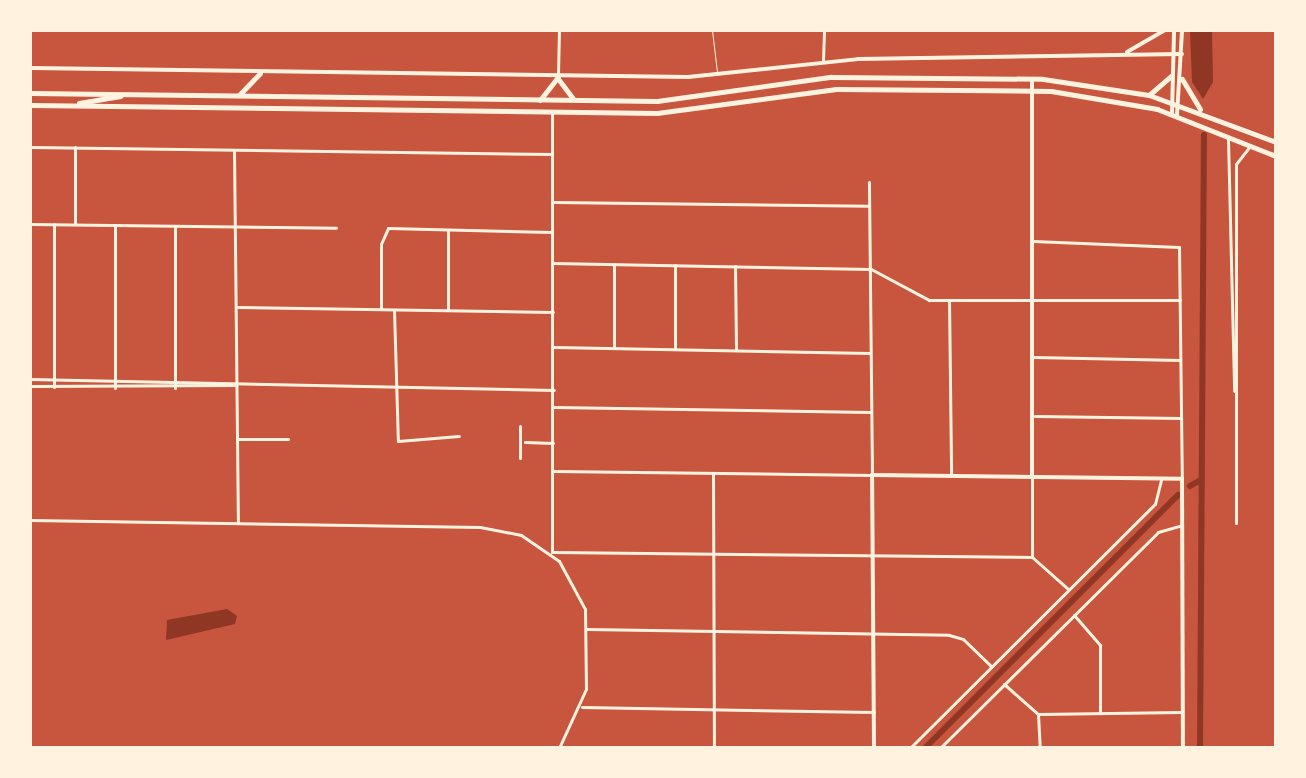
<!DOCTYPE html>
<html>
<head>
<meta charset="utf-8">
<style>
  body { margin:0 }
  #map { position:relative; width:1306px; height:778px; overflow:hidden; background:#c8553d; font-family:Jost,sans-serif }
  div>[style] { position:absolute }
  .water>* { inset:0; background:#8f3625 }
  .canal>* { height:6px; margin:-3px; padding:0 3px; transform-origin:3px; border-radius:3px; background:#8f3625 }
  .service>* { height:1px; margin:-0.5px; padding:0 0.5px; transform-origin:0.5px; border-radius:0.5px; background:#fff3e0 }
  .minor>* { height:3px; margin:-1.5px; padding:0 1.5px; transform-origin:1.5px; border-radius:1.5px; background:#fff3e0 }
  .tertiary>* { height:4px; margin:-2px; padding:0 2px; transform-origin:2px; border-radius:2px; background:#fff3e0 }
  .primary>* { height:5px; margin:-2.5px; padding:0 2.5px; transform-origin:2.5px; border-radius:2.5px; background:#fff3e0 }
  span { translate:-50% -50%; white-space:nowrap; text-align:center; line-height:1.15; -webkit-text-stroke:6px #fff3e0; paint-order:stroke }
  .frame { position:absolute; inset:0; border:32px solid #fff3e0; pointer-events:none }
</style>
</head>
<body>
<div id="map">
  <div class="water">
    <i style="clip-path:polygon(1190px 30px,1212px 30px,1213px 82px,1203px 99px,1192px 82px)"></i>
    <i style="clip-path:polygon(227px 609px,237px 616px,235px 624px,166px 640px,167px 620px)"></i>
  </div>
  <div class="canal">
    <i style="left:1190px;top:486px;width:13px;rotate:-29deg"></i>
    <i style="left:925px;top:748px;width:358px;rotate:-45deg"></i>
    <i style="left:1200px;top:748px;width:613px;rotate:-89.63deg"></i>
  </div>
  <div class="service">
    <i style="left:712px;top:30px;width:42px;rotate:83.2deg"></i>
  </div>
  <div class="minor">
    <i style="left:823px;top:60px;width:30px;rotate:-88deg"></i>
    <i style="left:558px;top:74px;width:44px;rotate:-88.7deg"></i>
    <i style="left:552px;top:113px;width:439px;rotate:90deg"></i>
    <i style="left:552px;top:552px;width:480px;rotate:0.6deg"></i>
    <i style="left:1032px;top:557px;width:48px;rotate:41.6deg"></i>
    <i style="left:1228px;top:139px;width:252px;rotate:88.6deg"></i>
    <i style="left:30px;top:147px;width:522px;rotate:0.77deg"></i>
    <i style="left:234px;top:150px;width:372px;rotate:89.4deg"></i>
    <i style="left:553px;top:202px;width:316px;rotate:0.7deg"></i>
    <i style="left:75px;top:223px;width:76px;rotate:-90deg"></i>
    <i style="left:30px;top:224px;width:306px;rotate:0.7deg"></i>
    <i style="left:115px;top:225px;width:163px;rotate:90deg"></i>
    <i style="left:175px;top:226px;width:162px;rotate:90deg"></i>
    <i style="left:1033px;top:241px;width:146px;rotate:2.4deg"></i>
    <i style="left:1179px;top:247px;width:232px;rotate:89.3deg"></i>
    <i style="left:553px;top:263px;width:318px;rotate:1.1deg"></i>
    <i style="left:871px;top:269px;width:66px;rotate:28.1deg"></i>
    <i style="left:929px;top:300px;width:251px"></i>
    <i style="left:675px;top:265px;width:84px;rotate:90deg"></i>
    <i style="left:735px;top:266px;width:84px;rotate:89.3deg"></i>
    <i style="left:949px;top:300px;width:176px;rotate:89.3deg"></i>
    <i style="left:237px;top:307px;width:316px;rotate:0.9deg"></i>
    <i style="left:381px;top:309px;width:65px;rotate:-90deg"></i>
    <i style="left:381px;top:244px;width:17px;rotate:-66deg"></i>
    <i style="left:388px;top:228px;width:163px;rotate:1.4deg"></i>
    <i style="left:394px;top:310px;width:131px;rotate:88.3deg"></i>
    <i style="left:398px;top:441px;width:61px;rotate:-4.7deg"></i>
    <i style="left:448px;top:310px;width:79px;rotate:-90deg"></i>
    <i style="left:554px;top:347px;width:316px;rotate:1.1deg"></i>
    <i style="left:614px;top:348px;width:84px;rotate:-90deg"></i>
    <i style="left:1034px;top:357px;width:146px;rotate:1.2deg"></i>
    <i style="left:30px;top:379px;width:524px;rotate:1.2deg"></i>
    <i style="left:30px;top:386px;width:206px;rotate:-0.3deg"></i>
    <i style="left:54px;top:387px;width:163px;rotate:-90deg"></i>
    <i style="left:554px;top:407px;width:316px;rotate:0.9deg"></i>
    <i style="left:1035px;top:416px;width:146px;rotate:0.8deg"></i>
    <i style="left:520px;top:426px;width:32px;rotate:90deg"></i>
    <i style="left:237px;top:439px;width:51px"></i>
    <i style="left:525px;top:442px;width:28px;rotate:2deg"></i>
    <i style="left:554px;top:471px;width:318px;rotate:0.7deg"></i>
    <i style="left:872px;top:475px;width:293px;rotate:-90.6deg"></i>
    <i style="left:713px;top:473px;width:275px;rotate:89.8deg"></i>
    <i style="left:30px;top:520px;width:450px;rotate:0.9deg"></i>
    <i style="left:480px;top:527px;width:42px;rotate:11deg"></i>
    <i style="left:521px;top:535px;width:46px;rotate:34.4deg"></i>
    <i style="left:559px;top:561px;width:55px;rotate:61.6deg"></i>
    <i style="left:585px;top:609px;width:80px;rotate:89.3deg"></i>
    <i style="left:586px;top:689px;width:65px;rotate:114.6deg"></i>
    <i style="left:1236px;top:523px;width:359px;rotate:-90deg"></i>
    <i style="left:1236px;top:164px;width:23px;rotate:-52deg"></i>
    <i style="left:1032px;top:557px;width:80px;rotate:-90deg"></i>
    <i style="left:1074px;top:615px;width:40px;rotate:49deg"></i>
    <i style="left:1100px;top:645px;width:67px;rotate:90deg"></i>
    <i style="left:587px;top:629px;width:362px;rotate:0.9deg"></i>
    <i style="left:949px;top:635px;width:15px;rotate:16deg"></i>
    <i style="left:963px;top:639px;width:39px;rotate:44deg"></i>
    <i style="left:1004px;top:684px;width:45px;rotate:41.4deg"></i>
    <i style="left:1038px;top:714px;width:34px;rotate:87deg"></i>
    <i style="left:582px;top:707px;width:292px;rotate:1deg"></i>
    <i style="left:1038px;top:714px;width:144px;rotate:-0.8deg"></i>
    <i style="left:910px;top:748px;width:346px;rotate:-44.9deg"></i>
    <i style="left:1155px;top:504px;width:25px;rotate:-76deg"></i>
    <i style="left:940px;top:748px;width:307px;rotate:-44.7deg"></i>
    <i style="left:1158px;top:532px;width:25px;rotate:-16deg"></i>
  </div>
  <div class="tertiary">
    <i style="left:1127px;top:52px;width:44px;rotate:-30.1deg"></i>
    <i style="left:30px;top:68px;width:658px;rotate:0.78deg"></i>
    <i style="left:688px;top:77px;width:171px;rotate:-6deg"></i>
    <i style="left:858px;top:59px;width:324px;rotate:-0.9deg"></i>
    <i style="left:1032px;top:79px;width:398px;rotate:90deg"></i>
    <i style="left:1172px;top:114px;width:84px;rotate:-88.6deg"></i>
    <i style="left:1177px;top:115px;width:85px;rotate:-86.6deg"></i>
    <i style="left:874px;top:748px;width:273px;rotate:-90.4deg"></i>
    <i style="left:872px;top:475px;width:310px;rotate:0.7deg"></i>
    <i style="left:1182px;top:479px;width:269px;rotate:89.8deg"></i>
  </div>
  <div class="primary">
    <i style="left:1182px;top:79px;width:35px;rotate:59deg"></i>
    <i style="left:559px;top:80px;width:25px;rotate:53deg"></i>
    <i style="left:30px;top:93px;width:627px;rotate:0.73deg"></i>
    <i style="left:657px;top:101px;width:176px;rotate:-7.9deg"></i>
    <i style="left:831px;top:77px;width:212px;rotate:0.5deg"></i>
    <i style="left:1043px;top:79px;width:107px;rotate:8.6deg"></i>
    <i style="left:1149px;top:95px;width:135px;rotate:20.3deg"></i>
    <i style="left:239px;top:95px;width:30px;rotate:-46deg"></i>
    <i style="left:1149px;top:95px;width:30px;rotate:-41deg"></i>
    <i style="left:540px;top:100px;width:29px;rotate:-52deg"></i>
    <i style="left:79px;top:103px;width:42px;rotate:-9.7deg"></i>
    <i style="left:30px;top:105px;width:627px;rotate:0.73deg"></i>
    <i style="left:657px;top:113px;width:181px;rotate:-7.6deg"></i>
    <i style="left:836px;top:89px;width:215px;rotate:0.5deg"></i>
    <i style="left:1051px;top:91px;width:108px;rotate:9.6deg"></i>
    <i style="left:1157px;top:109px;width:128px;rotate:21.6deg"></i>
  </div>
  <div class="frame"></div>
</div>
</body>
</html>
